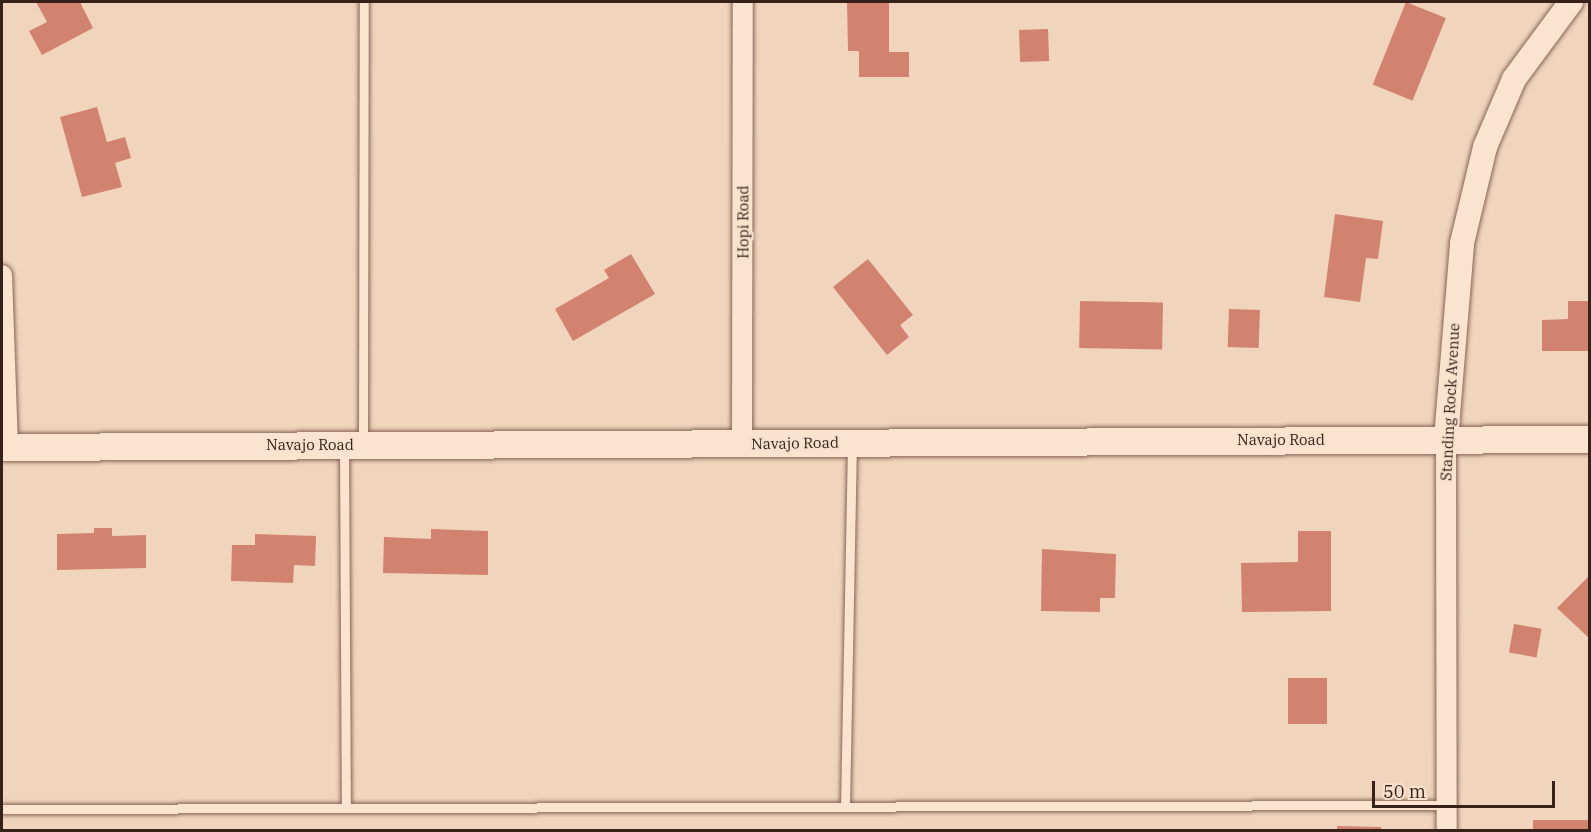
<!DOCTYPE html>
<html>
<head>
<meta charset="utf-8">
<style>
  body { margin:0 }
  #map { position:relative; width:1591px; height:832px; overflow:hidden; background:#f0d5bc; font-family:"IBM Plex Serif",serif }
  div>[style] { position:absolute }
  .building>* { inset:0; background:#d1836f; transform-origin:0 0 }
  .roads { filter:drop-shadow(0 0 2px #886555) drop-shadow(0 0 2px #886555) }
  .service>* { height:9px; margin:-4.5px; padding:0 4.5px; transform-origin:4.5px; border-radius:4.5px; background:#fbe4cf }
  .minor>* { height:20px; margin:-10px; padding:0 10px; transform-origin:10px; border-radius:10px; background:#fbe4cf }
  .tertiary>* { height:24px; margin:-12px; padding:0 12px; transform-origin:12px; border-radius:12px; background:#fbe4cf }
  .secondary>* { height:27px; margin:-13.5px; padding:0 13.5px; transform-origin:13.5px; border-radius:13.5px; background:#fbe4cf }
  span { translate:-50% -50%; white-space:nowrap; text-align:center; line-height:1.15; -webkit-text-stroke:4.5px #f7e1cc; paint-order:stroke }
  .street-label { font-size:15px; color:#36221a }
  .frame { position:absolute; inset:0; border:3px solid #36221a; pointer-events:none }
  .scale { position:absolute; left:1372px; top:781px; width:183px; height:27px; box-sizing:border-box; border:3px solid #36221a; border-top:0; padding-left:8px; font-size:18px; line-height:21px; white-space:nowrap; color:#36221a; -webkit-text-stroke:4px #f7e1cc; paint-order:stroke }
</style>
</head>
<body>
<div id="map">
  <div class="building">
    <i style="clip-path:polygon(36px 2px,80px 2px,93px 28px,42px 55px,29px 31px,47px 22px)"></i>
    <i style="clip-path:polygon(847px 2px,889px 2px,889px 52px,909px 52px,909px 77px,859px 77px,859px 51px,848px 51px)"></i>
    <i style="left:1406px;top:2px;width:43px;height:89px;rotate:22deg"></i>
    <i style="left:1048px;top:29px;width:32px;height:29px;rotate:88deg"></i>
    <i style="clip-path:polygon(97px 107px,107px 142px,125px 137px,131px 158px,115px 163px,122px 187px,82px 197px,60px 117px)"></i>
    <i style="clip-path:polygon(1335px 214px,1383px 221px,1378px 259px,1366px 258px,1360px 302px,1324px 297px)"></i>
    <i style="clip-path:polygon(631px 254px,655px 294px,573px 341px,555px 309px,609px 278px,604px 270px)"></i>
    <i style="clip-path:polygon(868px 259px,913px 315px,900px 325px,909px 337px,887px 355px,833px 287px)"></i>
    <i style="left:1080px;top:301px;width:83px;height:47px;rotate:1deg"></i>
    <i style="clip-path:polygon(1568px 301px,1590px 301px,1590px 351px,1542px 351px,1542px 320px,1568px 319px)"></i>
    <i style="left:1229px;top:309px;width:31px;height:38px;rotate:2deg"></i>
    <i style="clip-path:polygon(94px 528px,112px 528px,112px 536px,146px 535px,146px 568px,57px 570px,57px 534px,94px 533px)"></i>
    <i style="clip-path:polygon(431px 529px,488px 531px,488px 575px,383px 573px,384px 537px,431px 539px)"></i>
    <i style="clip-path:polygon(1298px 531px,1331px 531px,1331px 611px,1242px 612px,1241px 563px,1298px 562px)"></i>
    <i style="clip-path:polygon(255px 534px,316px 536px,315px 566px,294px 565px,293px 583px,231px 581px,232px 545px,255px 545px)"></i>
    <i style="clip-path:polygon(1042px 549px,1116px 554px,1115px 598px,1100px 598px,1100px 612px,1041px 611px)"></i>
    <i style="clip-path:polygon(1590px 575px,1590px 639px,1557px 608px)"></i>
    <i style="left:1514px;top:624px;width:28px;height:29px;rotate:10deg"></i>
    <i style="left:1288px;top:678px;width:39px;height:46px"></i>
    <i style="left:1533px;top:820px;width:55px;height:10px"></i>
    <i style="clip-path:polygon(1337px 826px,1381px 827px,1381px 830px,1337px 830px)"></i>
  </div>
  <div class="roads">
    <div class="service">
      <i style="left:363px;top:443px;width:441px;rotate:-89.9deg"></i>
      <i style="left:344px;top:447px;width:360px;rotate:89.7deg"></i>
      <i style="left:845px;top:807px;width:362px;rotate:-88.9deg"></i>
      <i style="left:2px;top:809px;width:1445px;rotate:-0.16deg"></i>
    </div>
    <div class="minor">
      <i style="left:2px;top:275px;width:172px;rotate:88deg"></i>
      <i style="left:1446px;top:439px;width:391px;rotate:89.9deg"></i>
      <i style="left:742px;top:443px;width:441px;rotate:-89.9deg"></i>
    </div>
    <div class="tertiary">
      <i style="left:1446px;top:439px;width:197px;rotate:-85.3deg"></i>
      <i style="left:1462px;top:243px;width:99px;rotate:-76.5deg"></i>
      <i style="left:1485px;top:147px;width:74px;rotate:-66.9deg"></i>
      <i style="left:1514px;top:79px;width:96px;rotate:-53.5deg"></i>
    </div>
    <div class="secondary">
      <i style="left:2px;top:447px;width:1588px;rotate:-0.29deg"></i>
    </div>
  </div>
  <div class="street-label">
    <span style="left:743px;top:222px;rotate:-90deg">Hopi Road</span>
    <span style="left:1450px;top:402px;rotate:-87deg">Standing Rock Avenue</span>
    <span style="left:1281px;top:440px">Navajo Road</span>
    <span style="left:795px;top:443px;rotate:-1deg">Navajo Road</span>
    <span style="left:310px;top:445px">Navajo Road</span>
  </div>
  <div class="frame"></div>
  <div class="scale">50 m</div>
</div>
</body>
</html>
